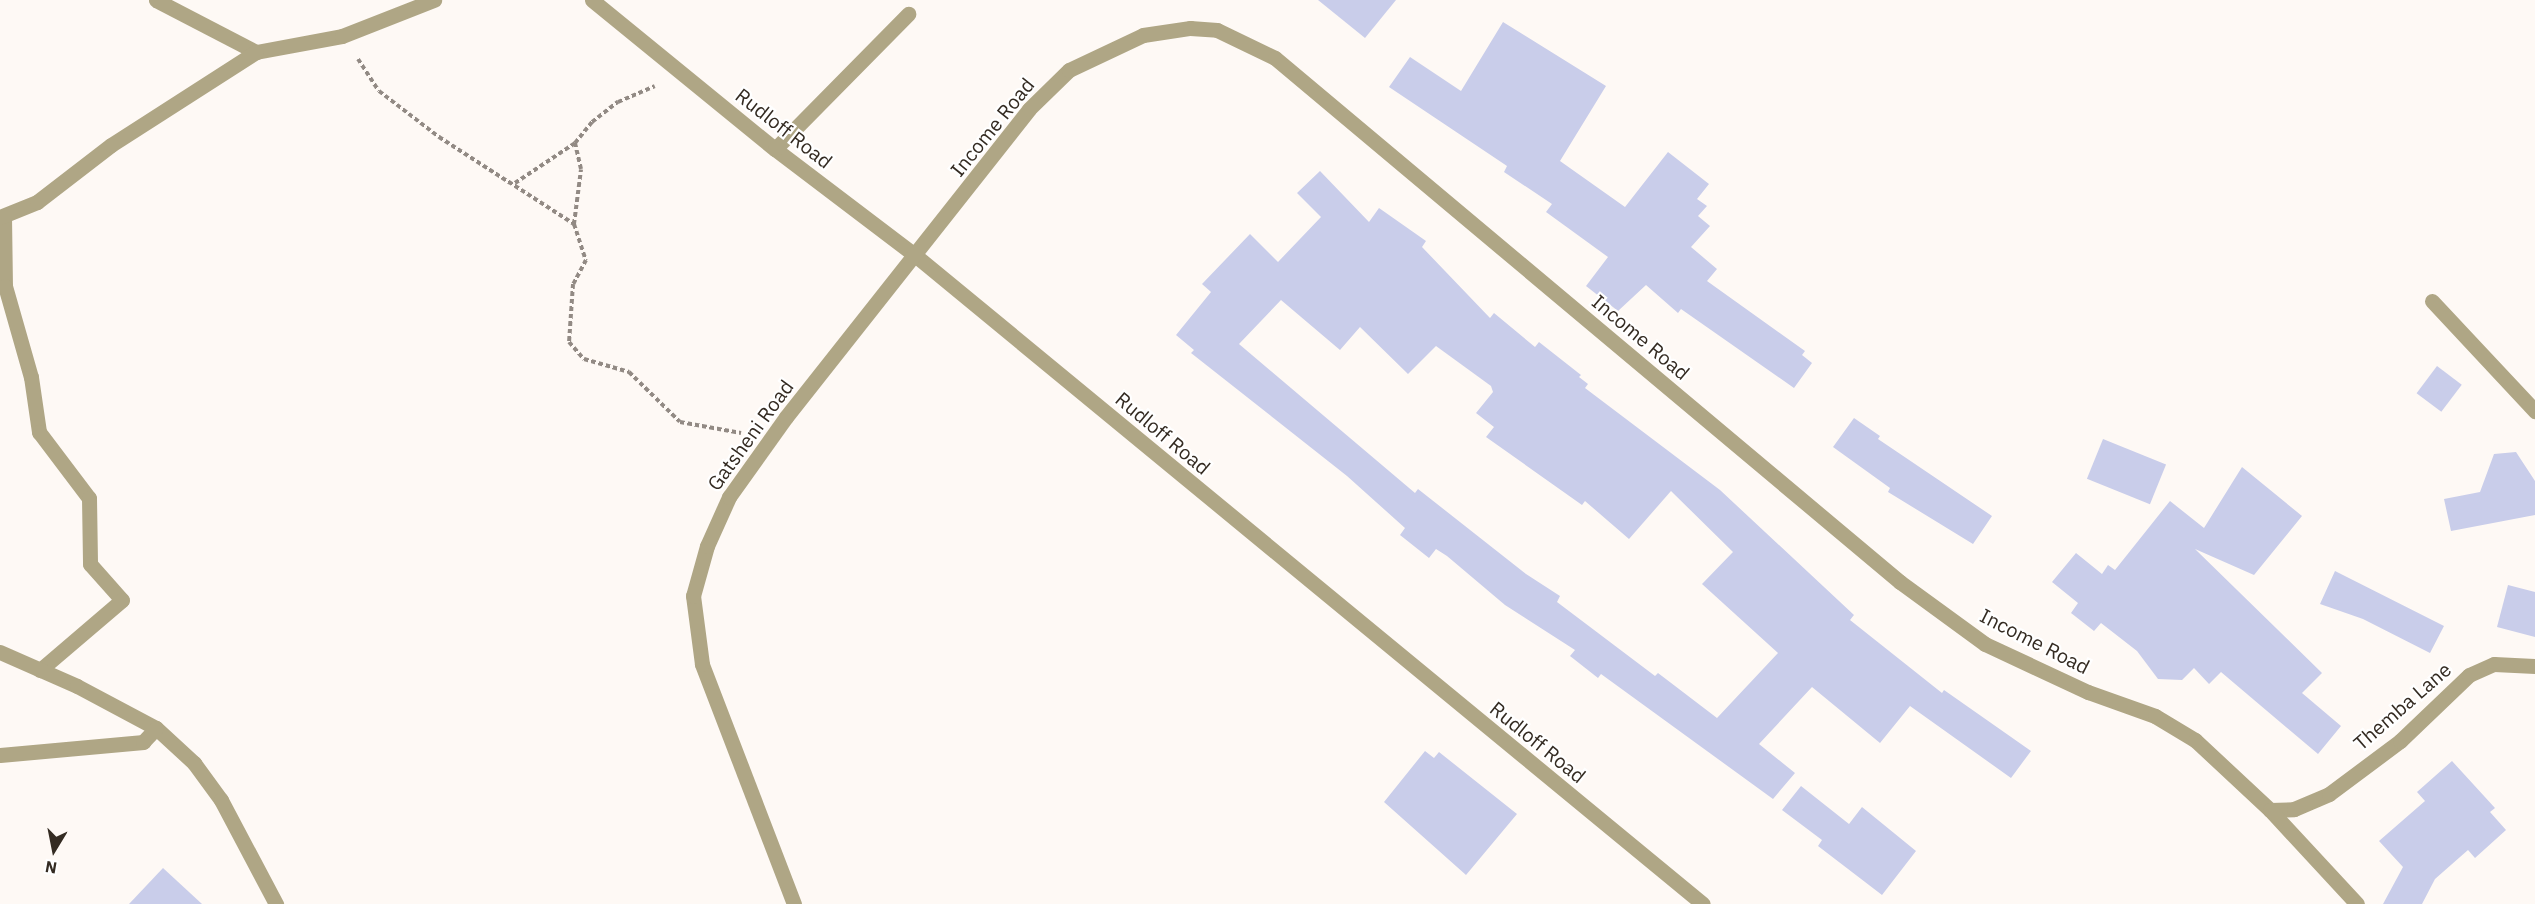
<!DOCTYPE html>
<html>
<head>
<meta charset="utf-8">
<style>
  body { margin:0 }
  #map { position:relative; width:2535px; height:904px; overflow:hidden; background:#fef9f5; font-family:"IBM Plex Sans",sans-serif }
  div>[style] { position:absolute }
  .building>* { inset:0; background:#c9cdea; transform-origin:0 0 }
  .path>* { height:4px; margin-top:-2px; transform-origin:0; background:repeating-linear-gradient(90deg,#928a84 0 4.5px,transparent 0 7.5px) }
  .street>* { height:15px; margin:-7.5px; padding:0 7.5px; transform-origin:7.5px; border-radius:7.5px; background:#afa685 }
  span { translate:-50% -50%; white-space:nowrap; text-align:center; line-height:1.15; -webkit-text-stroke:4.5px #fff; paint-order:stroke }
  .street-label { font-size:20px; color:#342b22 }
  .north { position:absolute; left:24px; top:820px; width:60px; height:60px; -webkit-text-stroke:4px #fff; paint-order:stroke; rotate:190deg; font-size:16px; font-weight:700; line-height:24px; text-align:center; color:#342b22 }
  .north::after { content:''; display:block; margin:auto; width:21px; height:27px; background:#342b22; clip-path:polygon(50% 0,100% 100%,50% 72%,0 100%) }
</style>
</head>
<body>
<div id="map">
  <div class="building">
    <i style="clip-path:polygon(1318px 0,1396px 0,1365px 38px)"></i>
    <i style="clip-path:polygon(1503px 22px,1606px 86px,1560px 161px,1625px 207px,1668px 152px,1709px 184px,1697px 199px,1707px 206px,1698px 216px,1710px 226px,1691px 247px,1717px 269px,1707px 281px,1805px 351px,1802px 355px,1812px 363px,1794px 388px,1681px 309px,1678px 313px,1646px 285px,1618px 311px,1586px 286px,1608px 257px,1546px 212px,1552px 204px,1504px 172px,1507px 166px,1389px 87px,1410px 57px,1461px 91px)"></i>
    <i style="clip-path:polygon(evenodd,1320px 171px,1369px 222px,1379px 208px,1426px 241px,1422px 247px,1490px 318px,1494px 313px,1535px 347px,1539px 342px,1581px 375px,1579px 377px,1588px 384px,1585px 388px,1720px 490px,1854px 615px,1850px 620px,1942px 693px,1944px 690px,2031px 751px,2011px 778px,1910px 706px,1880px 743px,1812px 687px,1759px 744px,1795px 773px,1773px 799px,1601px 674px,1598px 678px,1570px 656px,1575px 650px,1505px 605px,1447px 556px,1436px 549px,1429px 558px,1400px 535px,1405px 528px,1347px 476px,1191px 353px,1194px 350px,1176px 335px,1211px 292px,1202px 284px,1250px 234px,1278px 262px,1321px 217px,1297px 193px,1320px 171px,1281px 300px,1340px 350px,1360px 327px,1408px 374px,1436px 346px,1491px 386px,1493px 392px,1476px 413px,1494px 427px,1486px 437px,1582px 505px,1585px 501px,1629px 539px,1671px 491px,1733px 552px,1702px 584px,1778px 653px,1717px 718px,1658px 673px,1655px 676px,1557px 602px,1560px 596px,1526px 574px,1418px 489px,1415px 493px,1239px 344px,1281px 300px)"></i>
    <i style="left:2437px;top:366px;width:31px;height:34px;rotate:37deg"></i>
    <i style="clip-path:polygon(1854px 418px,1880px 436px,1878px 439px,1992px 516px,1973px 544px,1888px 492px,1890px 488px,1833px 447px)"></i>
    <i style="left:2103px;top:439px;width:68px;height:43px;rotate:22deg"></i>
    <i style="clip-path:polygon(2516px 452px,2535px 481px,2535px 515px,2451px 531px,2444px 499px,2480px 492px,2494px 454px)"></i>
    <i style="clip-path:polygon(2242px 467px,2302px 516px,2254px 575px,2195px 549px,2322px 673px,2302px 693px,2341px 726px,2318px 754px,2221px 672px,2209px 684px,2194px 668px,2182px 680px,2158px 679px,2137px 651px,2101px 623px,2094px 631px,2071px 613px,2078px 603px,2052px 582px,2076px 553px,2102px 574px,2108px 565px,2115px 570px,2170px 501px,2204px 528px)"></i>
    <i style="clip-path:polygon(2335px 571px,2444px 626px,2430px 653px,2363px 619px,2320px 604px)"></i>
    <i style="clip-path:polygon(2508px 585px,2535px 592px,2535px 637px,2497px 627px)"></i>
    <i style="clip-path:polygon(1425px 751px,1434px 758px,1439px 752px,1517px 814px,1466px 875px,1384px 802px)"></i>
    <i style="clip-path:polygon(2452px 761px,2495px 808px,2490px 812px,2506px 830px,2475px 858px,2468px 850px,2435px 879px,2422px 904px,2383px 904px,2403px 867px,2379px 841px,2425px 801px,2417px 792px)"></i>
    <i style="clip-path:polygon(1801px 786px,1849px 824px,1862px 807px,1916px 851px,1882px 895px,1818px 846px,1822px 840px,1782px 810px)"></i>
    <i style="clip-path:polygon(163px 868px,202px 904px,129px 904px)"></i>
  </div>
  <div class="path">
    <i style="left:358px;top:59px;width:38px;rotate:57deg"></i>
    <i style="left:379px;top:91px;width:76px;rotate:37.5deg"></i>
    <i style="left:439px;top:137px;width:161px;rotate:32.8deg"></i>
    <i style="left:574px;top:224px;width:38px;rotate:72deg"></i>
    <i style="left:586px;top:260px;width:27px;rotate:118deg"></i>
    <i style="left:573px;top:284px;width:58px;rotate:93.9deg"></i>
    <i style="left:569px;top:342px;width:23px;rotate:49deg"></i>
    <i style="left:584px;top:359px;width:47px;rotate:16.1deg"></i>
    <i style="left:629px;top:372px;width:71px;rotate:44.4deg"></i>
    <i style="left:680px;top:422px;width:62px;rotate:10.2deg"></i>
    <i style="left:515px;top:183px;width:72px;rotate:-33.7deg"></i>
    <i style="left:574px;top:224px;width:55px;rotate:-82.7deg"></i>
    <i style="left:581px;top:169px;width:27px;rotate:-103deg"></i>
    <i style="left:575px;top:143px;width:27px;rotate:-51deg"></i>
    <i style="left:592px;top:122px;width:33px;rotate:-38deg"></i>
    <i style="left:618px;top:102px;width:40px;rotate:-23.4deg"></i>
  </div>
  <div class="street">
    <i style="left:156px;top:0;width:113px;rotate:27.5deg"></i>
    <i style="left:256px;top:52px;width:87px;rotate:-10.5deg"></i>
    <i style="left:342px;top:36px;width:99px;rotate:-21.4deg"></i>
    <i style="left:592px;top:0;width:236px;rotate:39.2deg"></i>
    <i style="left:775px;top:149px;width:177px;rotate:37.2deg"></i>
    <i style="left:916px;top:256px;width:1019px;rotate:39.47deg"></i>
    <i style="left:775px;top:149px;width:190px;rotate:-45.4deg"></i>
    <i style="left:4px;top:216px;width:70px;rotate:89.2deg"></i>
    <i style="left:5px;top:286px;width:95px;rotate:74.1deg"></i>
    <i style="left:31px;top:377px;width:56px;rotate:81.7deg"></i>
    <i style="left:39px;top:432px;width:83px;rotate:52.9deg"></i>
    <i style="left:89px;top:498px;width:66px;rotate:89.1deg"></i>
    <i style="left:90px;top:564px;width:48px;rotate:48.4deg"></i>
    <i style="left:122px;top:600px;width:108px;rotate:139.5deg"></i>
    <i style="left:0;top:217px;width:40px;rotate:-22deg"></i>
    <i style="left:37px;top:202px;width:93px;rotate:-37.6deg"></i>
    <i style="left:111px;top:145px;width:172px;rotate:-32.7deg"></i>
    <i style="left:2432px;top:301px;width:151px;rotate:46.9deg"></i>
    <i style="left:0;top:652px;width:84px;rotate:23.8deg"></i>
    <i style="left:77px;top:686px;width:89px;rotate:28deg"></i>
    <i style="left:156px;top:728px;width:52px;rotate:42.6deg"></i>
    <i style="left:194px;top:763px;width:46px;rotate:53.9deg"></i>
    <i style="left:221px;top:800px;width:118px;rotate:62.1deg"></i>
    <i style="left:0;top:755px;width:144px;rotate:-5.2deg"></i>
    <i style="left:143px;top:742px;width:19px;rotate:-47deg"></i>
    <i style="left:2270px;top:810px;width:24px;rotate:-2deg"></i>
    <i style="left:2294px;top:809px;width:38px;rotate:-23deg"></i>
    <i style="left:2329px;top:794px;width:89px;rotate:-36.7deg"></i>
    <i style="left:2400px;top:741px;width:95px;rotate:-43.7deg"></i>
    <i style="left:2469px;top:675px;width:27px;rotate:-24deg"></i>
    <i style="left:2494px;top:664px;width:41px;rotate:2.8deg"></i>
    <i style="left:794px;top:904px;width:257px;rotate:-111deg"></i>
    <i style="left:702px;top:664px;width:69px;rotate:-97.5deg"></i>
    <i style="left:693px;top:596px;width:52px;rotate:-74.4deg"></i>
    <i style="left:707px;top:546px;width:54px;rotate:-65.8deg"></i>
    <i style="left:729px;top:497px;width:98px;rotate:-54.5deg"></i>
    <i style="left:786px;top:417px;width:392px;rotate:-51.7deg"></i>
    <i style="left:1029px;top:109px;width:56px;rotate:-44.3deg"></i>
    <i style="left:1069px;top:70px;width:82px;rotate:-25.3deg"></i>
    <i style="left:1143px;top:35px;width:48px;rotate:-8.5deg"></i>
    <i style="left:1190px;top:28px;width:27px;rotate:4deg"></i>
    <i style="left:1217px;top:30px;width:64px;rotate:25.8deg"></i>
    <i style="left:1275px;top:58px;width:816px;rotate:39.98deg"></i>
    <i style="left:1900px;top:582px;width:105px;rotate:36.1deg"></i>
    <i style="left:1985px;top:644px;width:114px;rotate:25deg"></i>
    <i style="left:2088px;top:692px;width:71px;rotate:19.7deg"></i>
    <i style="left:2155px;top:716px;width:47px;rotate:31deg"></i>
    <i style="left:2195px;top:740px;width:103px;rotate:43deg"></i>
    <i style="left:2270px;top:810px;width:128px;rotate:47.2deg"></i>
  </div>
  <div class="street-label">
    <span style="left:992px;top:127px;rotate:-51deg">Income Road</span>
    <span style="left:784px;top:128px;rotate:38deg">Rudloff Road</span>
    <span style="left:1641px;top:337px;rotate:40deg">Income Road</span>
    <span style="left:1163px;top:433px;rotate:40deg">Rudloff Road</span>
    <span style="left:750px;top:435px;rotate:-54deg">Gatsheni Road</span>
    <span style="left:2035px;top:641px;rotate:27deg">Income Road</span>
    <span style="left:2402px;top:706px;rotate:-41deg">Themba Lane</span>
    <span style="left:1538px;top:742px;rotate:39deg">Rudloff Road</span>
  </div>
  <div class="north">N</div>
</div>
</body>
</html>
